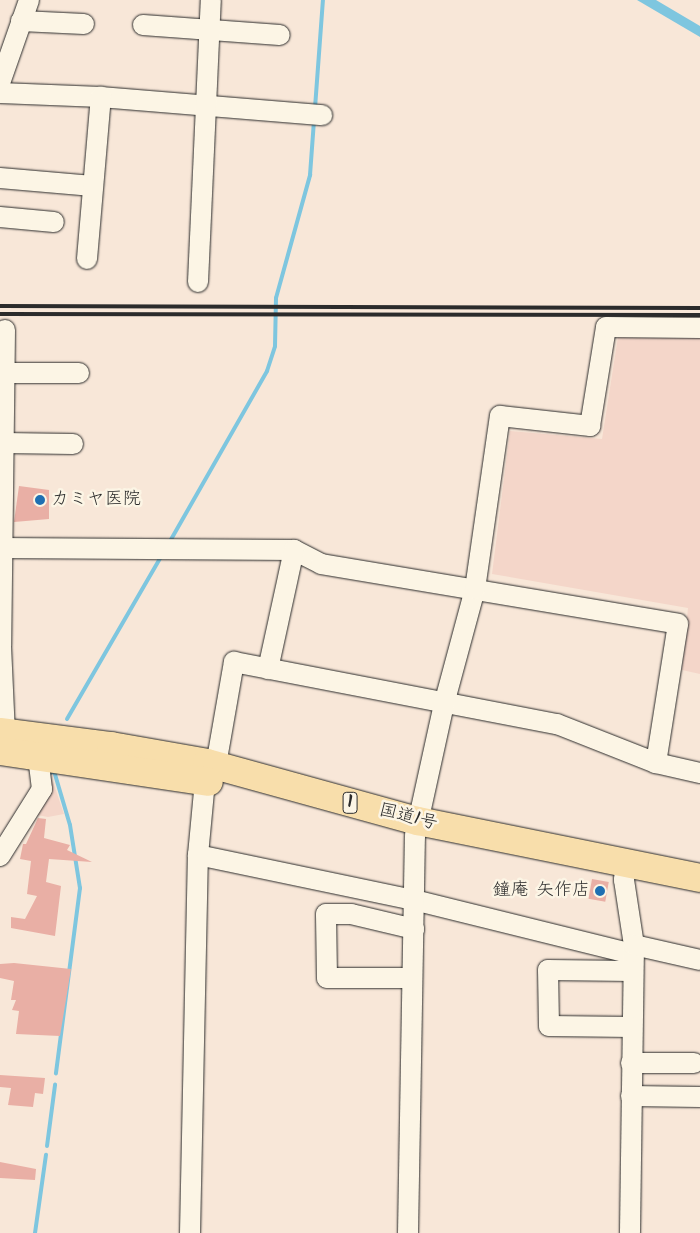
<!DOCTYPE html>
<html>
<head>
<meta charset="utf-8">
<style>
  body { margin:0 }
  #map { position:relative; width:700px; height:1233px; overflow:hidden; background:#f8e7d8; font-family:Kalam,"Klee One",sans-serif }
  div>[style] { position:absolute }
  .built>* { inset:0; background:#f4d6c9 }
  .water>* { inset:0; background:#7ec6df }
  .stream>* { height:4px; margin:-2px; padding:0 2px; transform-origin:2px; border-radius:2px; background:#7ec6df }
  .building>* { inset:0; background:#e9afa5; transform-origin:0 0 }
  .roads { filter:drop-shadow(0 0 1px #2b2b2b) drop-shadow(0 0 1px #2b2b2b) }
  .minor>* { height:20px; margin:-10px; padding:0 10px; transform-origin:10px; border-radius:10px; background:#fcf5e5 }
  .highway>* { height:28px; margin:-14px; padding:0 14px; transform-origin:14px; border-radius:14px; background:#f8deab }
  .rail>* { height:4px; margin:-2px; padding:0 2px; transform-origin:2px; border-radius:2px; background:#2b2b2b }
  .dots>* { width:14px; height:14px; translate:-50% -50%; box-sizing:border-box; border:2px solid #fcf5e5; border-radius:50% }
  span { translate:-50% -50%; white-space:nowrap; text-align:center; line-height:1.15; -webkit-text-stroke:5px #fcf5e5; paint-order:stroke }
  .shield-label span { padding:1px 4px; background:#fcf5e5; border:1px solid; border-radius:4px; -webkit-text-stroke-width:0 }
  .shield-label { font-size:16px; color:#2b2b2b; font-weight:700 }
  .poi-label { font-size:18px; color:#2b2b2b }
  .left { translate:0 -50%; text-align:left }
  .right { translate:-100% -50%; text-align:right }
  .street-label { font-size:18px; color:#2b2b2b }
</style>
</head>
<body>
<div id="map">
  <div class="built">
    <i style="clip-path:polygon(618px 337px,700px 338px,700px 674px,682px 670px,688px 608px,492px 574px,510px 431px,602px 439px)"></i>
    <i style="clip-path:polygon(51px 776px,64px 814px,48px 817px,32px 814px,46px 779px)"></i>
  </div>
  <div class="water">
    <i style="clip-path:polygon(637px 0,656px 0,700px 26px,700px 37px)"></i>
  </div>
  <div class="stream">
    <i style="left:315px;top:108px;width:108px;rotate:-85.8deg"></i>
    <i style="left:169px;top:543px;width:198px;rotate:-60.3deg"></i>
    <i style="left:267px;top:371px;width:26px;rotate:-72deg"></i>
    <i style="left:275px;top:346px;width:48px;rotate:-88.8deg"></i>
    <i style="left:276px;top:298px;width:128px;rotate:-74.5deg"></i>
    <i style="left:310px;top:175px;width:55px;rotate:-85.8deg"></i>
    <i style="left:67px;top:719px;width:190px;rotate:-59.9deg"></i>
    <i style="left:47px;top:775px;width:8px;rotate:-30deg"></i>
    <i style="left:54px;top:771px;width:56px;rotate:73.5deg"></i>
    <i style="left:70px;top:825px;width:64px;rotate:81deg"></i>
    <i style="left:80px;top:888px;width:187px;rotate:97.4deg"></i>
    <i style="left:47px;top:1146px;width:62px;rotate:-82.5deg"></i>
    <i style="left:35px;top:1233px;width:79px;rotate:-82deg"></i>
  </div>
  <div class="building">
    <i style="clip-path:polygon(19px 486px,49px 490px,49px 519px,14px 522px)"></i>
    <i style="clip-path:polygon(38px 818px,46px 819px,44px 838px,70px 845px,67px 850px,92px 862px,49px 859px,46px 882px,61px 886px,55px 936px,11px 928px,11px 917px,25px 919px,37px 896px,27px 894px,31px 861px,20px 859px,23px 844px,26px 844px)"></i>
    <i style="left:592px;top:879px;width:17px;height:20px;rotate:10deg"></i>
    <i style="clip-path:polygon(14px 963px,71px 969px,60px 1036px,16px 1034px,19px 1011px,12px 1010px,16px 1000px,11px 1000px,14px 981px,0 978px,0 964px)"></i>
    <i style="clip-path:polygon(0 1075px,45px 1078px,43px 1094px,35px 1093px,33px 1107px,8px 1105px,11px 1088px,0 1087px)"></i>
    <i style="clip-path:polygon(0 1162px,36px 1169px,35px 1180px,0 1178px)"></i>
  </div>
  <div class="roads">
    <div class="minor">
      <i style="left:21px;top:21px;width:63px;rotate:2.7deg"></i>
      <i style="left:143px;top:25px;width:137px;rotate:4.2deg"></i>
      <i style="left:0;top:83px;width:88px;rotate:-70.7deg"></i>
      <i style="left:0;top:93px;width:101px;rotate:2.3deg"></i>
      <i style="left:101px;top:97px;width:222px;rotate:4.7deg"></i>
      <i style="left:0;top:178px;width:93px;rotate:4.9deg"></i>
      <i style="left:0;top:217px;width:54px;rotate:5.3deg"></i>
      <i style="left:87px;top:259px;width:163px;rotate:-85.1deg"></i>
      <i style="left:198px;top:282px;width:282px;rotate:-87.4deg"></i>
      <i style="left:5px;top:330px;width:316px;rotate:90.7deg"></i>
      <i style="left:1px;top:646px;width:87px;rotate:87.4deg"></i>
      <i style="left:0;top:373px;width:79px"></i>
      <i style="left:4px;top:443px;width:69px;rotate:0.8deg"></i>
      <i style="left:0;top:548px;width:294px;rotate:0.4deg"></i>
      <i style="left:294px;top:550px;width:30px;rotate:27deg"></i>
      <i style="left:321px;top:564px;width:362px;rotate:9.5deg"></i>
      <i style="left:678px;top:624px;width:141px;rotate:99deg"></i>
      <i style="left:268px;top:669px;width:122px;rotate:-77.7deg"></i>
      <i style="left:216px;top:765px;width:105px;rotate:-80.1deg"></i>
      <i style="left:234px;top:662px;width:329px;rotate:10.9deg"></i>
      <i style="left:557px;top:724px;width:106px;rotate:21.5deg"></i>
      <i style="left:656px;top:763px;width:45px;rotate:12.8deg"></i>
      <i style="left:198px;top:855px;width:221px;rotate:11.8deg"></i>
      <i style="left:414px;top:900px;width:226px;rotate:13.9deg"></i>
      <i style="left:0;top:856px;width:79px;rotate:-57.9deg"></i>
      <i style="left:42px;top:789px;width:32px;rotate:-97deg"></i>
      <i style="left:626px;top:861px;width:19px;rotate:96deg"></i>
      <i style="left:624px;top:880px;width:66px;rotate:81.3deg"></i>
      <i style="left:634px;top:945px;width:288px;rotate:90.8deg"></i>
      <i style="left:634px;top:945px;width:68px;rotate:12.8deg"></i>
      <i style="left:410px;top:978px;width:83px;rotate:180deg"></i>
      <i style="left:327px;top:978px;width:64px;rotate:-90.9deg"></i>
      <i style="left:326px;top:914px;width:25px"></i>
      <i style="left:351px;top:914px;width:65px;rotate:13.4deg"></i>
      <i style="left:632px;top:1027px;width:83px;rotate:-179.3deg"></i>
      <i style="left:549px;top:1026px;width:56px;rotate:-91deg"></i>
      <i style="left:548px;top:970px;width:84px;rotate:0.7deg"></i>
      <i style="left:631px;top:1063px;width:63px"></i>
      <i style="left:631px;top:1096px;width:69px;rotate:0.8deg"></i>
      <i style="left:190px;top:1233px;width:378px;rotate:-88.8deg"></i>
      <i style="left:198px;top:855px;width:85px;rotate:-84.6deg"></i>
      <i style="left:408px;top:1233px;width:397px;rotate:-89deg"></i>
      <i style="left:415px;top:836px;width:135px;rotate:-77.6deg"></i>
      <i style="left:444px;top:704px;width:119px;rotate:-74.9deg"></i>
      <i style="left:475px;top:589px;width:175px;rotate:-81.8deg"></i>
      <i style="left:500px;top:416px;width:91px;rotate:6.3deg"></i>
      <i style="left:590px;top:426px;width:100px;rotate:-80.8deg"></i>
      <i style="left:606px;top:327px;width:94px;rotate:0.6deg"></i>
    </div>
    <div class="highway">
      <i style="left:0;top:732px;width:112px;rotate:7.2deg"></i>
      <i style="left:111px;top:746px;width:97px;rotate:10deg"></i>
      <i style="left:207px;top:763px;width:219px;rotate:15.4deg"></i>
      <i style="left:418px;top:821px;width:288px;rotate:11.4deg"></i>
      <i style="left:0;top:751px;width:211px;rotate:8.4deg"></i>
    </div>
  </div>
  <div class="rail">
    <i style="left:0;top:306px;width:700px;rotate:0.16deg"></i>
    <i style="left:0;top:314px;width:700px;rotate:0.08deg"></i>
  </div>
  <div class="dots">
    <i style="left:40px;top:500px;background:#1f6fb2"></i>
    <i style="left:600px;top:891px;background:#1f6fb2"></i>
  </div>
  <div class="shield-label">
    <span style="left:350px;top:803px">1</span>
  </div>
  <div class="poi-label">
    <span class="left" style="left:51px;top:500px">カミヤ医院</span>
    <span class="right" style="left:590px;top:891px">鐘庵 矢作店</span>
  </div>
  <div class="street-label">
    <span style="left:408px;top:818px;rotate:14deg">国道1号</span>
  </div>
</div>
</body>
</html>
